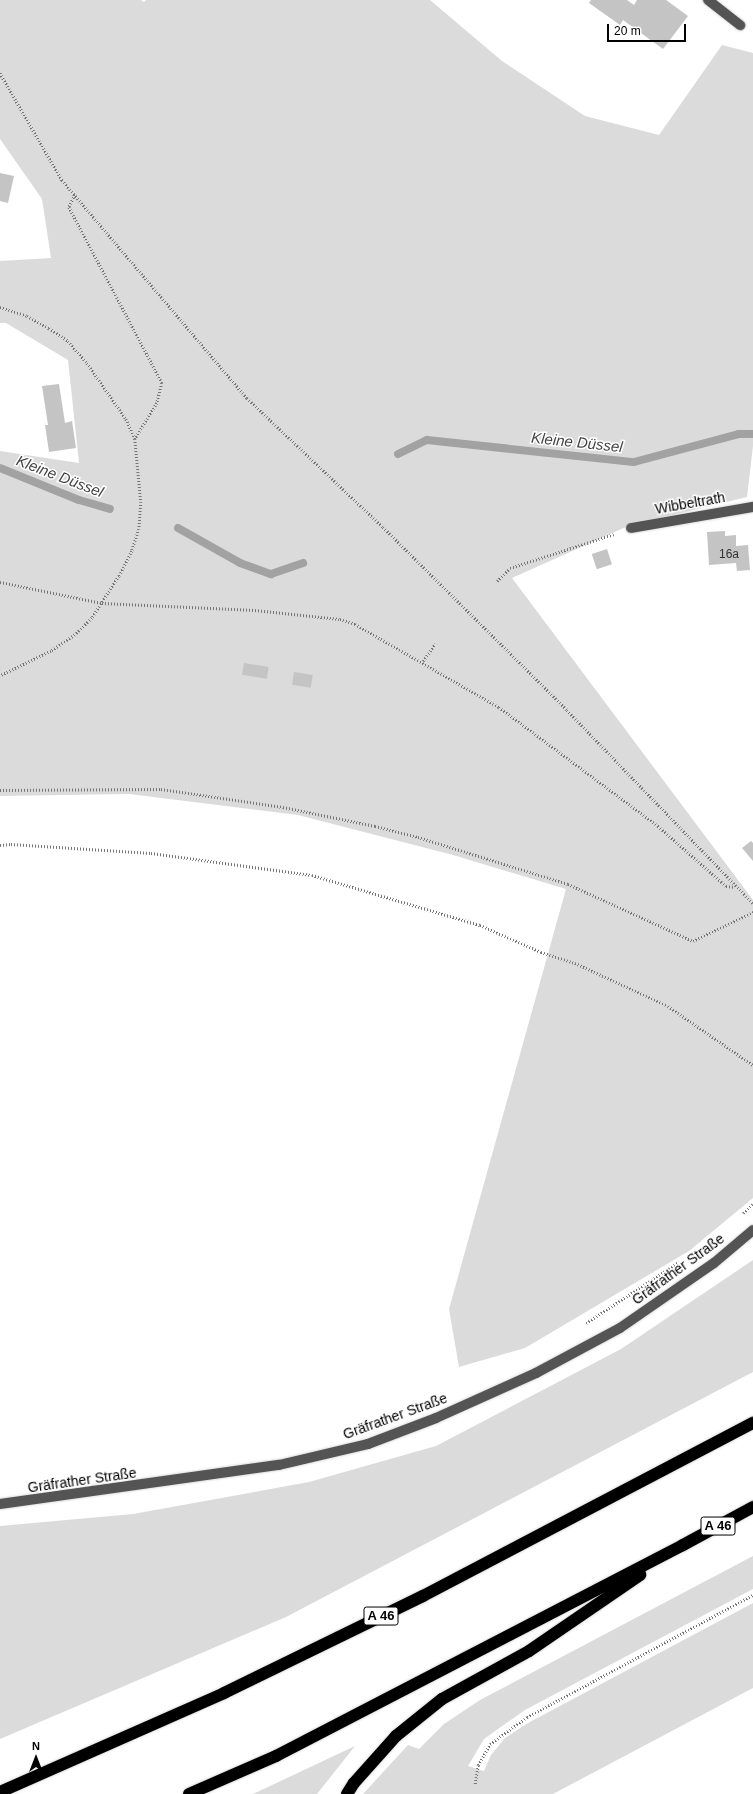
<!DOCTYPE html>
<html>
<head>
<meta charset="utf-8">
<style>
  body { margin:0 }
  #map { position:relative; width:753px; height:1794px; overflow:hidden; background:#fff; font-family:Arial,sans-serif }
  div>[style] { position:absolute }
  .green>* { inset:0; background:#dbdbdb }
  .stream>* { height:8px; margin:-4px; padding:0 4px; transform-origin:4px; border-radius:4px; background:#a2a2a2 }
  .building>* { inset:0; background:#c4c4c4; transform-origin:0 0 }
  .path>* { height:2.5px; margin-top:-1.25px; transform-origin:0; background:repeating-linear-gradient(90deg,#767676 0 1px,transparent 0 3px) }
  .roads { filter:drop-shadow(0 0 1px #dbdbdb) drop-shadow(0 0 1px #dbdbdb) }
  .minor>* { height:10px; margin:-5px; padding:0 5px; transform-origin:5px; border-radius:5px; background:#545454 }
  .highway>* { height:12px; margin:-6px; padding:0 6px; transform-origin:6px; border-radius:6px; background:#000 }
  span { translate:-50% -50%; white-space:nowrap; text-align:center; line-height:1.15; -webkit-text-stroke:3px #fff; paint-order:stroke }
  .number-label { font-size:12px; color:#313131 }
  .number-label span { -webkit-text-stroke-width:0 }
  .shield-label span { padding:1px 3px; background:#fff; border:1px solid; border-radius:3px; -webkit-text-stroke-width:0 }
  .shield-label { font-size:13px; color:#000; font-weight:700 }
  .street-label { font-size:14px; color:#000 }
  .water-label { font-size:15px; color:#434343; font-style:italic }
  .north { position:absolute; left:16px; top:1738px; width:40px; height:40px; -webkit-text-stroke:3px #fff; paint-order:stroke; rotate:0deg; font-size:11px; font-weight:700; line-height:16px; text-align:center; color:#000 }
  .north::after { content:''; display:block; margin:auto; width:14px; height:18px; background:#000; clip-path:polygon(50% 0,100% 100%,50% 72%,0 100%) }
  .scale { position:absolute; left:607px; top:24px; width:79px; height:18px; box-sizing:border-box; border:2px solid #000; border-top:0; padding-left:5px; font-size:12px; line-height:14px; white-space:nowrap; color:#000; -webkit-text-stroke:3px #fff; paint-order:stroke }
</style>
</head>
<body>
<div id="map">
  <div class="green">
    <i style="clip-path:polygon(0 0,141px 0,144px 2px,146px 0,430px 0,502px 61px,585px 116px,659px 135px,722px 45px,753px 53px,753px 446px,747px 497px,628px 526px,512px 578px,753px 900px,753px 1198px,689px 1251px,525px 1348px,459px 1367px,449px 1309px,566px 889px,453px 855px,298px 815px,129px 794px,0 796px,0 451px,79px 463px,68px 360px,6px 323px,0 323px,0 261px,51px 258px,42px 199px,0 139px)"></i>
    <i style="clip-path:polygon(753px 1260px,753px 1372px,286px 1617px,0 1739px,0 1526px,133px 1514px,309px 1482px,436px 1446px,621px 1349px)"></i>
    <i style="clip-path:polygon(753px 1556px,753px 1589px,525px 1710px,484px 1739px,468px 1766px,484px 1771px,491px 1755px,505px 1738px,528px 1723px,753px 1603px,753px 1688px,553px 1794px,363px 1794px,408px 1745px,419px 1749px,444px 1724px,480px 1700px)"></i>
    <i style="clip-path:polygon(355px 1746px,317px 1794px,253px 1794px)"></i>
  </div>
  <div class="stream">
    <i style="left:398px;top:454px;width:32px;rotate:-26deg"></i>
    <i style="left:427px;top:440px;width:208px;rotate:6.1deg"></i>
    <i style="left:634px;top:462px;width:109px;rotate:-14.9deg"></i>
    <i style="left:739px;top:434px;width:14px"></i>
    <i style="left:0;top:468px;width:85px;rotate:22.1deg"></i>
    <i style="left:79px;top:500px;width:32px;rotate:16deg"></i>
    <i style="left:178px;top:528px;width:71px;rotate:29.4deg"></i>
    <i style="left:240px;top:563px;width:33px;rotate:20deg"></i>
    <i style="left:271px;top:574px;width:34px;rotate:-19deg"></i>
  </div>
  <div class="building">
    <i style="clip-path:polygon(591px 0,627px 0,634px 5px,637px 0,666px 0,688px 16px,663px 49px,623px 20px,620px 25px,589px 3px)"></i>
    <i style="clip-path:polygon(0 173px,14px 176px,8px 203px,0 201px)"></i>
    <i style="clip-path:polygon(59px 384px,65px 423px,72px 421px,76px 448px,49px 452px,45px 425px,48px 425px,42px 386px)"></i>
    <i style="clip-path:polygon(725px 531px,725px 536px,736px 535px,736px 546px,748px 545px,750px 570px,737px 571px,736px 563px,709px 565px,707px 532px)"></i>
    <i style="left:607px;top:549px;width:16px;height:16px;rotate:72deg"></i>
    <i style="left:244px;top:663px;width:25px;height:12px;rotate:9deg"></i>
    <i style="left:294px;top:672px;width:19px;height:13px;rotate:9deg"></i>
    <i style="clip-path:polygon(751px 841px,753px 843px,753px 861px,742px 848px)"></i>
  </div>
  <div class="path">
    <i style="left:0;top:73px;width:124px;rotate:59.9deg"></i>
    <i style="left:62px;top:180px;width:286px;rotate:49.7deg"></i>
    <i style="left:247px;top:398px;width:187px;rotate:43.5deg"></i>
    <i style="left:383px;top:527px;width:260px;rotate:44.8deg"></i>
    <i style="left:567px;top:710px;width:268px;rotate:46.1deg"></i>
    <i style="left:75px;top:195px;width:13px;rotate:117deg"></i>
    <i style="left:69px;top:207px;width:199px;rotate:62.1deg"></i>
    <i style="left:162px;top:383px;width:21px;rotate:104deg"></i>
    <i style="left:157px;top:403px;width:42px;rotate:121.4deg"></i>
    <i style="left:0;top:307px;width:28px;rotate:18deg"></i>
    <i style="left:27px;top:316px;width:25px;rotate:29deg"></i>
    <i style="left:49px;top:328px;width:23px;rotate:34deg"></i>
    <i style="left:68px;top:341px;width:29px;rotate:49deg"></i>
    <i style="left:87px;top:363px;width:68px;rotate:55.1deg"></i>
    <i style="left:126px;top:419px;width:22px;rotate:66deg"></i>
    <i style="left:135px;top:439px;width:63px;rotate:84.6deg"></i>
    <i style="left:141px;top:502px;width:27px;rotate:94deg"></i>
    <i style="left:139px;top:529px;width:23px;rotate:108deg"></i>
    <i style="left:132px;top:551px;width:28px;rotate:117deg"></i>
    <i style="left:119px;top:576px;width:50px;rotate:122.7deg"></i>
    <i style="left:92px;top:618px;width:24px;rotate:135deg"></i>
    <i style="left:75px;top:635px;width:29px;rotate:146deg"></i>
    <i style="left:51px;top:651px;width:57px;rotate:153.9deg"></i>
    <i style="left:497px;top:581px;width:18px;rotate:-45deg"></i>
    <i style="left:510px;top:568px;width:109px;rotate:-18.1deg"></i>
    <i style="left:0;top:582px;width:104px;rotate:11.6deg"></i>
    <i style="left:102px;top:603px;width:153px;rotate:2.6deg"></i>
    <i style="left:255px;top:610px;width:85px;rotate:6deg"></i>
    <i style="left:340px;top:619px;width:16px;rotate:18deg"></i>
    <i style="left:355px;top:624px;width:166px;rotate:30deg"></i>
    <i style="left:499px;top:707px;width:199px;rotate:36.8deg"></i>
    <i style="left:658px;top:826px;width:91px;rotate:41.4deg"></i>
    <i style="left:726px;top:886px;width:9px;rotate:6deg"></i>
    <i style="left:423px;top:661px;width:21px;rotate:-55deg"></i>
    <i style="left:0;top:790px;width:161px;rotate:-0.4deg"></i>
    <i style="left:161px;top:789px;width:123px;rotate:8.4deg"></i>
    <i style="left:283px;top:807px;width:94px;rotate:11.7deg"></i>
    <i style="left:375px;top:826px;width:44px;rotate:14.3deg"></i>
    <i style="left:418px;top:837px;width:157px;rotate:17.4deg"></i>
    <i style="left:568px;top:884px;width:137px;rotate:24.5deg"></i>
    <i style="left:693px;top:941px;width:67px;rotate:-25.8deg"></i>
    <i style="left:0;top:845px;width:11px;rotate:-5deg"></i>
    <i style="left:11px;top:844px;width:140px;rotate:3.7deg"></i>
    <i style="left:151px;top:853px;width:162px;rotate:7.8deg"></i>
    <i style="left:312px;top:875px;width:175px;rotate:16.6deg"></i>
    <i style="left:480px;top:925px;width:67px;rotate:23.9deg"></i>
    <i style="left:541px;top:952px;width:36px;rotate:18deg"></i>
    <i style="left:575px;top:963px;width:102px;rotate:24.8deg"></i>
    <i style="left:668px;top:1006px;width:103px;rotate:34.8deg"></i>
    <i style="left:743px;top:1213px;width:13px;rotate:-42deg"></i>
    <i style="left:586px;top:1323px;width:111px;rotate:-33.3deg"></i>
    <i style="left:475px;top:1784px;width:19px;rotate:-81deg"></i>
    <i style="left:478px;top:1765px;width:24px;rotate:-60deg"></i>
    <i style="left:490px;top:1744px;width:46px;rotate:-36.1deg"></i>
    <i style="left:527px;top:1717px;width:257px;rotate:-28.4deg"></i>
  </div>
  <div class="roads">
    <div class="minor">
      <i style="left:708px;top:0;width:41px;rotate:38deg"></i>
      <i style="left:631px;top:528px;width:124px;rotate:-9.8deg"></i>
      <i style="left:0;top:1504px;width:282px;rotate:-8deg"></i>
      <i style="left:279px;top:1465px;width:91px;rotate:-13.3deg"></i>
      <i style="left:368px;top:1444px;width:73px;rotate:-20.9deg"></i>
      <i style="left:436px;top:1418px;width:110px;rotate:-24.2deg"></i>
      <i style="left:536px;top:1373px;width:95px;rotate:-28.2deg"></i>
      <i style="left:620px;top:1328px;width:114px;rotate:-34.7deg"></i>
      <i style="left:714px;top:1263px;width:51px;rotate:-40.2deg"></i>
    </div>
    <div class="highway">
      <i style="left:0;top:1792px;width:245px;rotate:-23.8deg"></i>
      <i style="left:224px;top:1693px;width:221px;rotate:-26deg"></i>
      <i style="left:423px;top:1596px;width:373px;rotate:-27.7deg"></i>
      <i style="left:189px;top:1794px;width:95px;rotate:-23.6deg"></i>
      <i style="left:276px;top:1756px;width:458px;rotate:-27.4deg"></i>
      <i style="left:683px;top:1545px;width:80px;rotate:-28.5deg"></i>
      <i style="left:347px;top:1794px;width:13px;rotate:-58deg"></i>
      <i style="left:354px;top:1783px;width:63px;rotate:-48.2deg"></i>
      <i style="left:396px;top:1736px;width:59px;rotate:-38.8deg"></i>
      <i style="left:442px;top:1699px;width:99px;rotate:-28.9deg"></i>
      <i style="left:529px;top:1651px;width:135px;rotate:-34.4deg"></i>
    </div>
  </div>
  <div class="number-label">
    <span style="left:729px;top:555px">16a</span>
  </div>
  <div class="shield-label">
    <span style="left:718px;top:1526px">A 46</span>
    <span style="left:381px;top:1616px">A 46</span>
  </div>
  <div class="street-label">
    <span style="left:690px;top:503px;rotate:-10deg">Wibbeltrath</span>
    <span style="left:678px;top:1269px;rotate:-36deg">Gräfrather Straße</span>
    <span style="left:395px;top:1416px;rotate:-20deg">Gräfrather Straße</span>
    <span style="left:82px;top:1480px;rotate:-8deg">Gräfrather Straße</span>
  </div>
  <div class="water-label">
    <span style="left:577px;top:442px;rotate:6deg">Kleine Düssel</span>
    <span style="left:60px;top:476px;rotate:21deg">Kleine Düssel</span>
  </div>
  <div class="north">N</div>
  <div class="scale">20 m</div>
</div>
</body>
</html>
